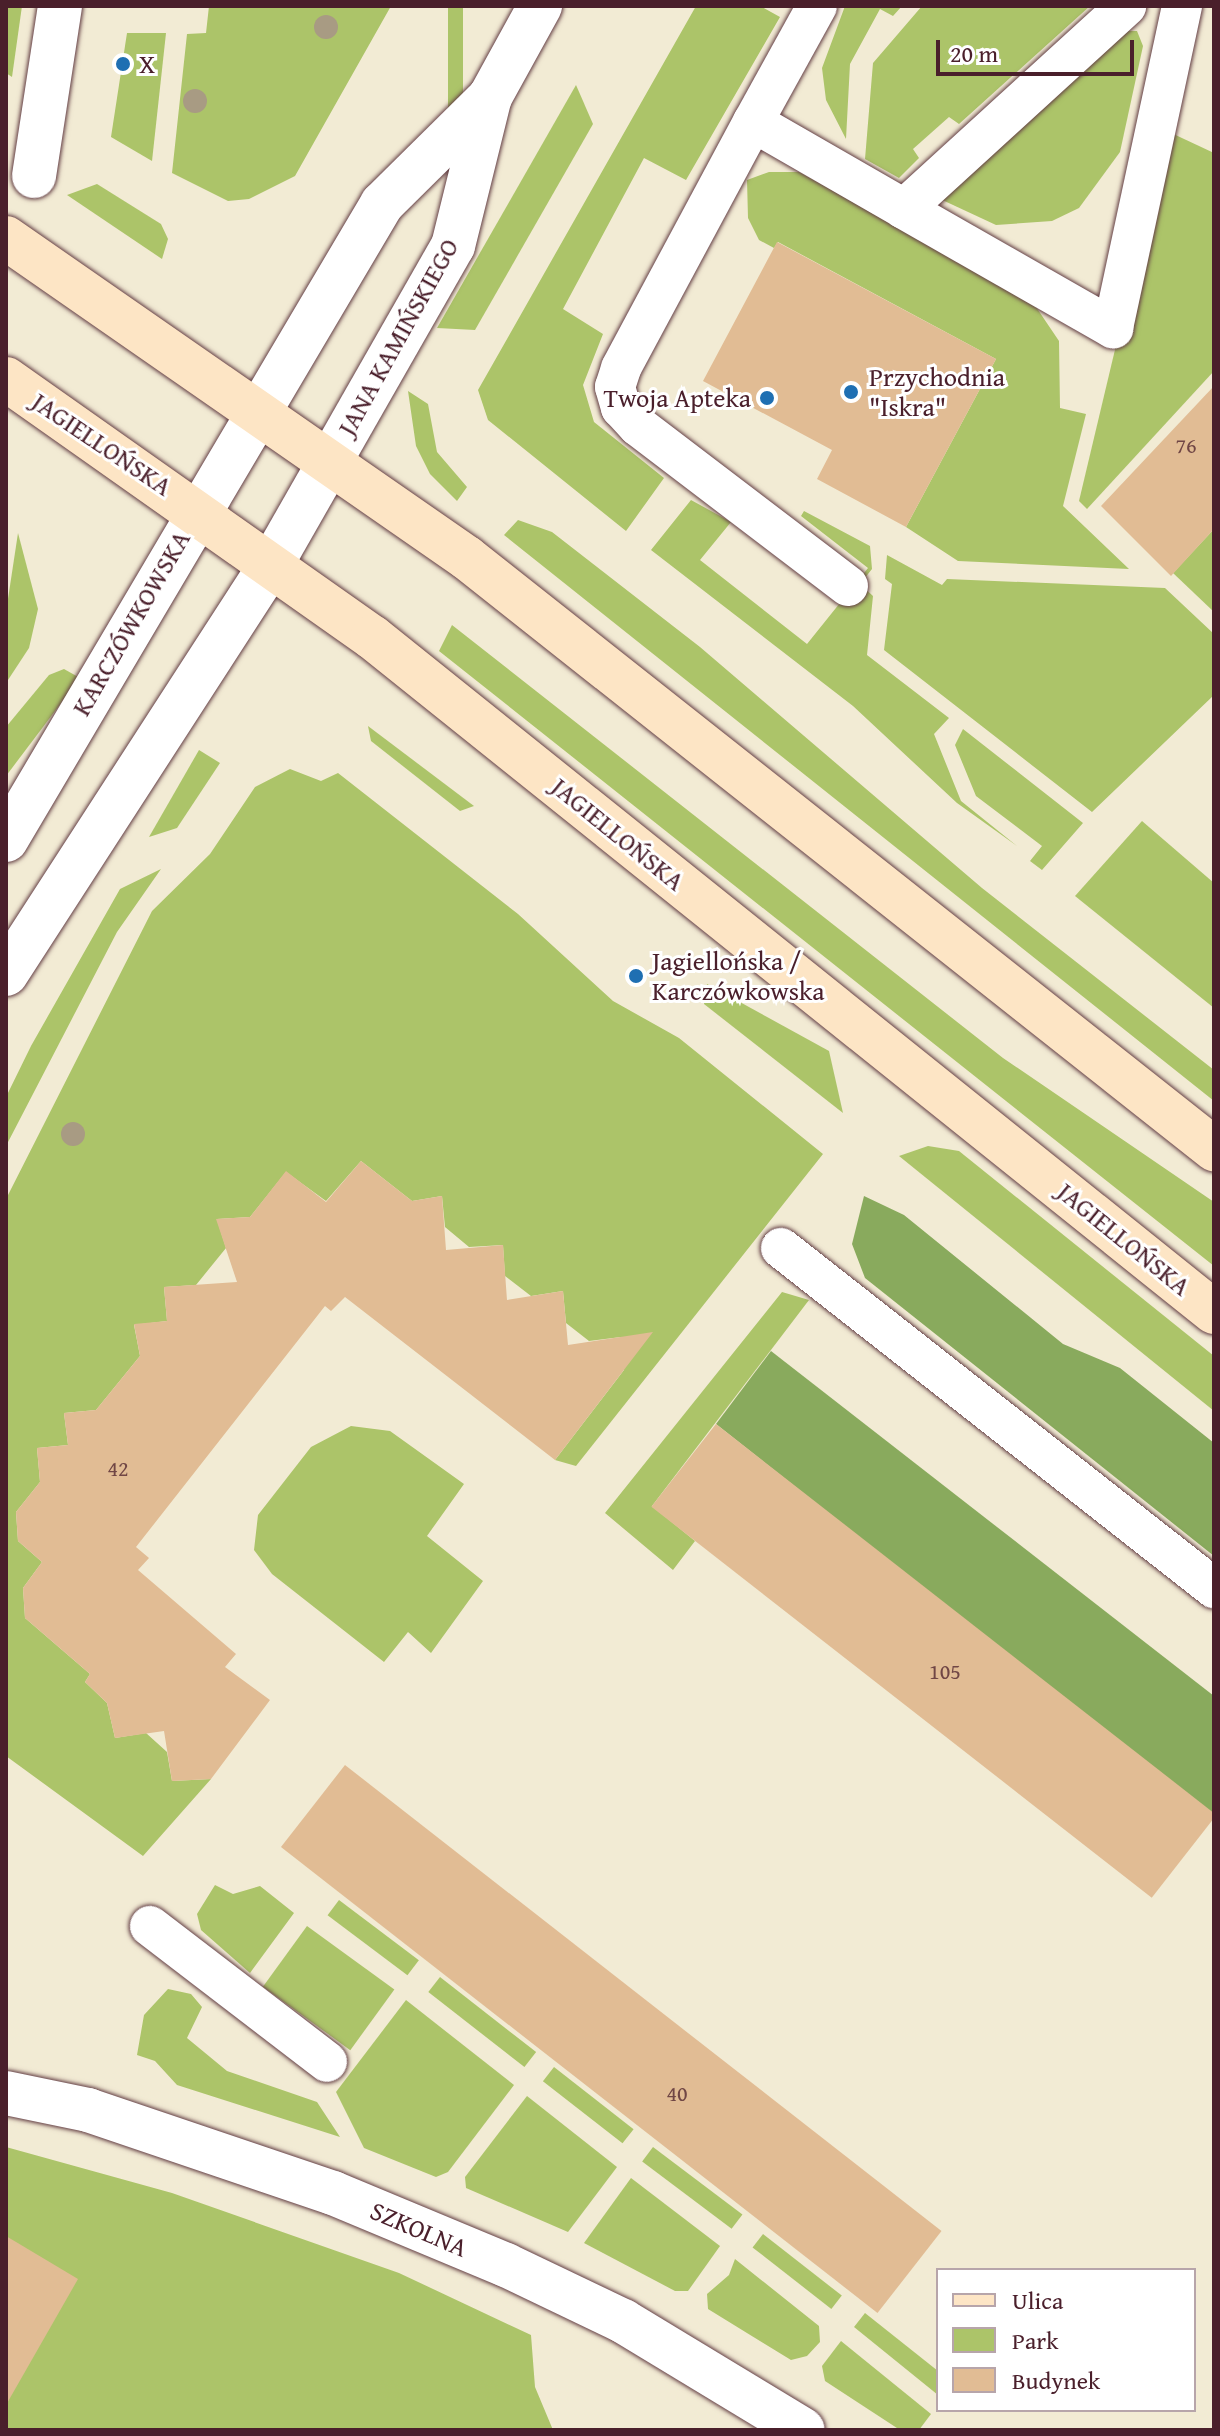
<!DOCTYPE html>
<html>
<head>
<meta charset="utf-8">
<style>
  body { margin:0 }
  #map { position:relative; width:1220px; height:2436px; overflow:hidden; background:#f2ebd4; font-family:"Gentium Book Plus",serif }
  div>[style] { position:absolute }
  .green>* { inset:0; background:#acc469; transform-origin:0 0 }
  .forest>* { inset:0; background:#89aa5d }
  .building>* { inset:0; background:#e1bc94; transform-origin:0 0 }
  .roads { filter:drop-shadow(0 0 2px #633e44) drop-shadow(0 0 2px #633e44) }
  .lane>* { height:40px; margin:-20px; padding:0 20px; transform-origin:20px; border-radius:20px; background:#fff }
  .street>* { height:44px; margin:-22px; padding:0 22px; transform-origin:22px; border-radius:22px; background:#fff }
  .secondary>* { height:44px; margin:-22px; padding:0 22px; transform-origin:22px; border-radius:22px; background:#fde5c5 }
  .trees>* { width:24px; height:24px; margin:-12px; border-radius:50%; background:#a89b83 }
  .dots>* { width:22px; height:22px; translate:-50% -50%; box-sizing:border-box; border:4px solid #fff; border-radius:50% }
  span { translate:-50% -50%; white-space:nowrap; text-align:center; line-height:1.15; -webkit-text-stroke:6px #fff; paint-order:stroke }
  .number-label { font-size:22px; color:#704645 }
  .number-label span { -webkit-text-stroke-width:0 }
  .poi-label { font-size:26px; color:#4a1f2b }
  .left { translate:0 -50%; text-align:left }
  .right { translate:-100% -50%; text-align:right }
  .street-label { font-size:26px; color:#4a1f2b }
  .frame { position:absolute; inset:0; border:8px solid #4a1f2b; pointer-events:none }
  .legend { position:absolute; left:936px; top:2268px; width:260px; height:144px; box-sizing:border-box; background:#fff; border:2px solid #b7a5aa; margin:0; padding:10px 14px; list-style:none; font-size:24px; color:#4a1f2b }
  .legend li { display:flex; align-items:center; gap:16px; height:40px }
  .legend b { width:40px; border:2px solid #b7a5aa }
  .scale { position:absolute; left:936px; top:40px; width:198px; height:36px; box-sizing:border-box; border:4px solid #4a1f2b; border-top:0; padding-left:10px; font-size:24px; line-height:28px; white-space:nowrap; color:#4a1f2b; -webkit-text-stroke:6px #fff; paint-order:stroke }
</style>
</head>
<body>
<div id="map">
  <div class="green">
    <i style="clip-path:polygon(6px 6px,22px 6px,12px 77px,6px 73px)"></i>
    <i style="clip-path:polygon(209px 6px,391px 6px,295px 176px,249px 199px,228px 201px,172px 173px,187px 34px,206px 33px)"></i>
    <i style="left:448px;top:6px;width:15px;height:245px"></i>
    <i style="clip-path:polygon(696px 6px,760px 6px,780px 17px,686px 180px,644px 158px,563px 309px,603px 334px,583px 385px,594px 422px,664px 478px,626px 531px,488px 420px,478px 390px)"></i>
    <i style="clip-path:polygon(845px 6px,902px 6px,893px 16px,880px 9px,850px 64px,846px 139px,826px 100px,822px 68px)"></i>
    <i style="clip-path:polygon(922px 6px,1090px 6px,959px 124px,949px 117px,913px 149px,919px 158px,899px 178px,865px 159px,873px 63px)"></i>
    <i style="clip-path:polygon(1126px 31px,1137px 31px,1143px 46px,1120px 152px,1079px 208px,1052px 221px,996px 225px,938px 198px)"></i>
    <i style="clip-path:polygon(127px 33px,166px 33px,152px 161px,111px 137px)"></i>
    <i style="clip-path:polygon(576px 85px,593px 124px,475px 330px,437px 328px)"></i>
    <i style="clip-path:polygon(1167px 131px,1214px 153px,1214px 371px,1087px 509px,1079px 501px)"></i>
    <i style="clip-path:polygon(769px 172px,799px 172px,1032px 301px,1059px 341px,1060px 408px,1086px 414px,1063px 506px,1129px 569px,958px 561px,906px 527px,996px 359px,778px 242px,774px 248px,759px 240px,748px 218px,747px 180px)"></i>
    <i style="clip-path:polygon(97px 184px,161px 224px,168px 239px,162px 259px,67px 195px)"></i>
    <i style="clip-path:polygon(408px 391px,428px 404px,437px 452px,467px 487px,457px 501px,430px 474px,416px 446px)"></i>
    <i style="clip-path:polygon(691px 500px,731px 522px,700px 560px,807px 644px,868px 568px,801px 516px,804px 511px,870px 546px,872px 569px,860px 584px,873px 596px,867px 655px,949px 718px,934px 734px,961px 801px,1017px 846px,957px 803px,853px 706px,651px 550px)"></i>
    <i style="clip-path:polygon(518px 520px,552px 532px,700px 647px,982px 888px,1214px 1070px,1214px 1101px,504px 535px)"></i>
    <i style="clip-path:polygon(1214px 529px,1214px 612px,1173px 573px)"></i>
    <i style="clip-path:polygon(18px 533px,38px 609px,29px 648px,6px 683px,6px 612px)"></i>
    <i style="clip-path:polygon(887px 555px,942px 585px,947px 579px,1165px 588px,1214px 634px,1214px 695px,1092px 812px,884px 650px,892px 584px,885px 579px)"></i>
    <i style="clip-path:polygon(452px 625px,1003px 1058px,1214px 1202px,1214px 1266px,439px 651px)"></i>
    <i style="clip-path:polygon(64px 669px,80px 678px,6px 776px,6px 727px,49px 675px)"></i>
    <i style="clip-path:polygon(368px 726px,474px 806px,460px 811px,371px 741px)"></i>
    <i style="clip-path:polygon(963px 729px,1083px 823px,1042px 870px,1030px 861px,1042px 846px,976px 796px,955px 745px)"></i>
    <i style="clip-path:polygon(199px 750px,220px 763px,177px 828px,149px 837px)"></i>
    <i style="clip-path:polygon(290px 769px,321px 781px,338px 773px,518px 914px,613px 1001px,679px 1038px,823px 1154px,576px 1466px,555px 1460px,624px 1370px,621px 1337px,589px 1341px,566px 1323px,563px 1291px,531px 1296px,505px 1276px,503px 1245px,469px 1247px,445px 1227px,442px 1196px,412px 1201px,361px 1161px,326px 1201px,286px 1172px,250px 1217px,217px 1219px,226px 1248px,196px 1285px,164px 1287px,167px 1321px,134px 1325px,140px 1356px,96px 1410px,64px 1413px,68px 1445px,37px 1448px,40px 1482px,16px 1512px,18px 1541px,42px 1562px,23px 1588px,25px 1618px,90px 1674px,85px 1682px,107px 1703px,115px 1738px,146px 1733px,167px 1752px,172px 1781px,211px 1779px,143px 1856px,6px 1756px,6px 1199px,152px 911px,210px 854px,255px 787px)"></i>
    <i style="clip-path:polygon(1142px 821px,1214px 883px,1214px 1008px,1075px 896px)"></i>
    <i style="clip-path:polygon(161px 869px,117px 932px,6px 1146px,6px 1097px,31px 1046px,120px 889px)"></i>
    <i style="clip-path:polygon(707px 984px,829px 1051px,843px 1113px,704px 1004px)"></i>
    <i style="clip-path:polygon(928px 1146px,959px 1151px,1214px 1356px,1214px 1411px,899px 1156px)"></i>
    <i style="clip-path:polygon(782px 1292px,809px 1300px,652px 1506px,695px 1541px,673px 1570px,605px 1513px)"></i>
    <i style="clip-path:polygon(351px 1426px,390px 1431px,464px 1484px,427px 1536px,483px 1581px,431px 1653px,408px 1632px,384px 1662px,272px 1574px,254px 1550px,258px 1515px,311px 1447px)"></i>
    <i style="clip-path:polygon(215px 1885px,233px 1894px,260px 1886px,294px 1913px,250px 1973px,201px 1930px,197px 1914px)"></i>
    <i style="left:339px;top:1900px;width:100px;height:19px;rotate:37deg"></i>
    <i style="left:307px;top:1926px;width:108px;height:75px;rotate:36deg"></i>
    <i style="left:440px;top:1977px;width:122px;height:19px;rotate:38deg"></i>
    <i style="clip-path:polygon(168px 1989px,191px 1994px,202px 2007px,187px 2038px,227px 2071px,317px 2102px,340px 2137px,177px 2085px,155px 2061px,137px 2055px,144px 2015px)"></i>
    <i style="clip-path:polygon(406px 2000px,514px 2085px,448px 2172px,436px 2177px,364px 2148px,336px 2092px)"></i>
    <i style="left:554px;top:2067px;width:101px;height:18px;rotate:38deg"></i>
    <i style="clip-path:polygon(527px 2096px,617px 2167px,568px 2232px,466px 2188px,465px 2177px)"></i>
    <i style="clip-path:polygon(6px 2147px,172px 2193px,399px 2273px,531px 2335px,535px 2387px,553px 2430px,6px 2430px)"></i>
    <i style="left:653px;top:2147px;width:112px;height:18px;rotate:37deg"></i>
    <i style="clip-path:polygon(631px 2178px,720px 2246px,688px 2291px,675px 2291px,584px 2243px)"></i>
    <i style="left:763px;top:2234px;width:100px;height:17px;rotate:38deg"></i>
    <i style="clip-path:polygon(735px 2259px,819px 2326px,820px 2342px,807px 2356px,791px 2360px,708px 2309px,707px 2294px,729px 2275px)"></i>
    <i style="clip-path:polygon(865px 2313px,938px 2371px,938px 2395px,854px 2327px)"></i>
    <i style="clip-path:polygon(841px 2341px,931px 2414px,919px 2430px,900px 2430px,825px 2381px,822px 2366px)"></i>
  </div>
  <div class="forest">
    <i style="clip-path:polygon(864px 1196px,904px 1215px,1063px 1344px,1120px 1368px,1214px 1443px,1214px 1556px,865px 1278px,852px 1244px)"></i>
    <i style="clip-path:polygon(771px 1351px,1214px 1696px,1214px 1818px,716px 1424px)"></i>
  </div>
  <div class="building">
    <i style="clip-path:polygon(777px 242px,996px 359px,906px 527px,817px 479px,832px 450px,703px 381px)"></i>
    <i style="clip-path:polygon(1214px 386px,1214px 529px,1171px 576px,1101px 506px)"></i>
    <i style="clip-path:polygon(361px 1161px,412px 1201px,442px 1196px,446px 1250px,503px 1245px,507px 1300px,563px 1291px,568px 1345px,653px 1332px,555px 1460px,345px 1297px,331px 1311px,325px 1306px,136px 1547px,149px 1558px,138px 1570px,236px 1654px,225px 1667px,270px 1700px,211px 1779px,172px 1781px,164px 1731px,115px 1738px,107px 1703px,85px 1682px,90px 1674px,25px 1618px,23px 1588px,42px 1562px,18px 1541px,16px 1512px,40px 1482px,37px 1448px,68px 1445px,64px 1413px,96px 1410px,140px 1356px,134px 1324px,167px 1321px,164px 1287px,237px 1282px,216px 1219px,250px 1217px,286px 1171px,326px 1202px)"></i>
    <i style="left:716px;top:1424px;width:635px;height:105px;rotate:38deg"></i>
    <i style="left:345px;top:1765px;width:757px;height:104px;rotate:38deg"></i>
    <i style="clip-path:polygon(6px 2236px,78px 2279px,6px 2405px)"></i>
  </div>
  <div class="roads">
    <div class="lane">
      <i style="left:753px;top:122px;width:132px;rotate:-61.1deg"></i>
      <i style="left:904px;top:209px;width:241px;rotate:29.7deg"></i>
      <i style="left:1113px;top:328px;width:329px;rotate:-77.9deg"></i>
      <i style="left:848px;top:586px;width:264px;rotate:-142.7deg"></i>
      <i style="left:638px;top:426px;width:25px;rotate:-133deg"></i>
      <i style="left:621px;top:408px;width:22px;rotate:-106deg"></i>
      <i style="left:615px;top:387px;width:20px;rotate:-72deg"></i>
      <i style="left:621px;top:368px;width:279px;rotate:-61.8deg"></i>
      <i style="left:753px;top:122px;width:174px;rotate:29.9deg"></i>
      <i style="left:904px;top:209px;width:301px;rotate:-42.4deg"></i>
      <i style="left:781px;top:1248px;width:551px;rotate:38.14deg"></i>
      <i style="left:150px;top:1926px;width:223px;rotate:37.5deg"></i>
    </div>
    <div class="street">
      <i style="left:34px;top:176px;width:172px;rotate:-81.3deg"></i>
      <i style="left:6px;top:840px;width:739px;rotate:-59.41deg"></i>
      <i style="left:382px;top:204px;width:152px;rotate:-44.7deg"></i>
      <i style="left:6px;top:974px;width:490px;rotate:-57.1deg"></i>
      <i style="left:272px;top:563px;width:365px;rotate:-60.3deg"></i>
      <i style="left:453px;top:246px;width:154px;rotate:-76.1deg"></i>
      <i style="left:490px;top:97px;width:104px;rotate:-61.2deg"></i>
      <i style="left:6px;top:2093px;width:84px;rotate:11.7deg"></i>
      <i style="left:88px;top:2110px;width:259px;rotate:18.7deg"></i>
      <i style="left:333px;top:2193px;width:187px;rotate:22.6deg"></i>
      <i style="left:506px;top:2265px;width:130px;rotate:25.6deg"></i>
      <i style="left:623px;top:2321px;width:210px;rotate:31.2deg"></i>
    </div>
    <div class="secondary">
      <i style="left:6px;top:238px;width:561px;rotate:34.77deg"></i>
      <i style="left:467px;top:558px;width:953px;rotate:38.35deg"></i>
      <i style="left:6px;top:379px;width:448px;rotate:35.2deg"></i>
      <i style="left:372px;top:637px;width:1079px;rotate:38.72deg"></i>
    </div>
  </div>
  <div class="trees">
    <i style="left:326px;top:27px"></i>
    <i style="left:195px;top:101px"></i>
    <i style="left:73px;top:1134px"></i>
  </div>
  <div class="dots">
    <i style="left:123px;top:64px;background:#1f6fb2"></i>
    <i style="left:851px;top:392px;background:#1f6fb2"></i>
    <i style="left:767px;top:398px;background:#1f6fb2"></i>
    <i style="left:636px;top:976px;background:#1f6fb2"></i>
  </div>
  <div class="number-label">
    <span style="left:1186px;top:446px">76</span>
    <span style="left:118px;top:1469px">42</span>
    <span style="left:945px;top:1672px">105</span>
    <span style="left:677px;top:2094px">40</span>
  </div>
  <div class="poi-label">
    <span class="left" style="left:139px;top:64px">X</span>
    <span class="left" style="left:869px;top:392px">Przychodnia<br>"Iskra"</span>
    <span class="right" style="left:751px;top:398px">Twoja Apteka</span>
    <span class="left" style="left:652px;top:976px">Jagiellońska /<br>Karczówkowska</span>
  </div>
  <div class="street-label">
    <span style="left:398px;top:337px;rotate:-61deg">JANA KAMIŃSKIEGO</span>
    <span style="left:102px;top:444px;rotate:34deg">JAGIELLOŃSKA</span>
    <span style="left:131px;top:623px;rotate:-60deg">KARCZÓWKOWSKA</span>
    <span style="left:618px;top:834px;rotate:39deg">JAGIELLOŃSKA</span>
    <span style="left:1124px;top:1239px;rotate:39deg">JAGIELLOŃSKA</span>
    <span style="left:419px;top:2229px;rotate:23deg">SZKOLNA</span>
  </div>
  <div class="frame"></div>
  <ul class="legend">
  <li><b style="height:10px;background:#fde5c5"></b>Ulica</li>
  <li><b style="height:22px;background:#acc469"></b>Park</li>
  <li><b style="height:22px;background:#e1bc94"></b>Budynek</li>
  </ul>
  <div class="scale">20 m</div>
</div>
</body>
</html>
